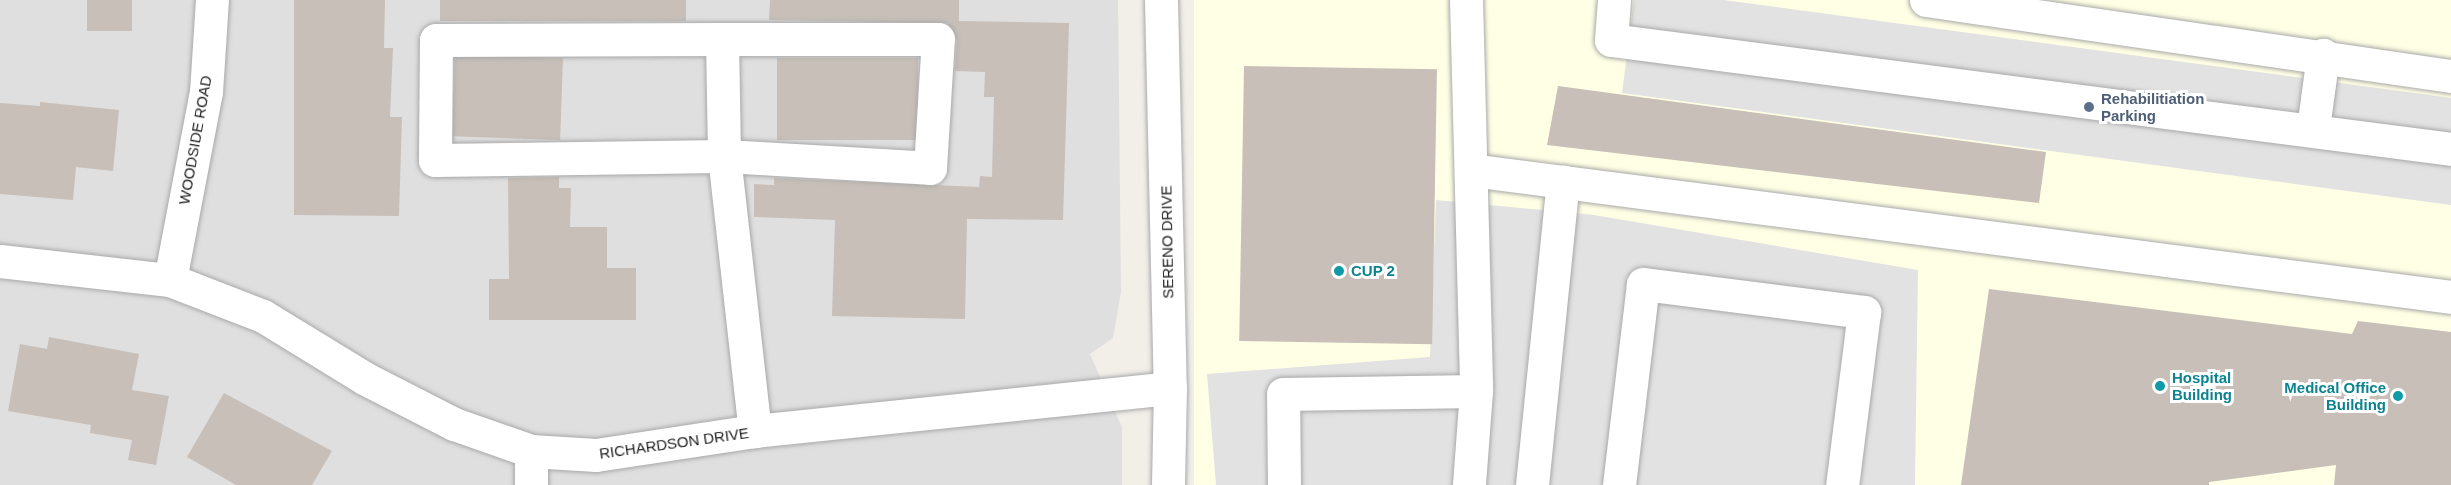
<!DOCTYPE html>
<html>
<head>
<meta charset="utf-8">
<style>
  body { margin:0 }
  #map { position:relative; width:2451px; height:485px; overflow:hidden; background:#f2efe9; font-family:Helvetica,sans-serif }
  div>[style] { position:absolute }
  .residential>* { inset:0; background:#e0dfdf }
  .education>* { inset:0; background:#ffffe5; transform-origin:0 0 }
  .parking>* { inset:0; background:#e2e2e2 }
  .building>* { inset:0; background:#c7bfb8; transform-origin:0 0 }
  .roads { filter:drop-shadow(0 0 2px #a9a9a9) drop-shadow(0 0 2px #a9a9a9) }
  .minor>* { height:33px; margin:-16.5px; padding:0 16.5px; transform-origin:16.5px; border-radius:16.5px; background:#fff }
  .dots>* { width:16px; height:16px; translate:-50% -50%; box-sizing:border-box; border:3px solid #fff; border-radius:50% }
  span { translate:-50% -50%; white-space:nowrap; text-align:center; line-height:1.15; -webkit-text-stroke:6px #fff; paint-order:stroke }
  .service-label { font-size:15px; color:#4e5e75; font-weight:700 }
  .left { translate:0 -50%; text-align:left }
  .street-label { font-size:15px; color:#222 }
  .culture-label { font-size:15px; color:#0d838f; font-weight:700 }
  .right { translate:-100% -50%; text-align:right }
</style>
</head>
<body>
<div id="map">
  <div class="residential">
    <i style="clip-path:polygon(0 0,1118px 0,1121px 292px,1113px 338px,1090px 354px,1122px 427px,1122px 485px,0 485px)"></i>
  </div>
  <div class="education">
    <i style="left:1194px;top:0;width:1257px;height:485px"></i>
  </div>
  <div class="parking">
    <i style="clip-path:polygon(1634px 0,1724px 0,2451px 98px,2451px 205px,1622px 93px)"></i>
    <i style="clip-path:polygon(1436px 200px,1594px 215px,1918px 270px,1915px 485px,1216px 485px,1207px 374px,1430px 357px)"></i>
  </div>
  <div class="building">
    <i style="left:87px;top:0;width:45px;height:31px"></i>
    <i style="clip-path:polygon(294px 0,385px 0,384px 48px,393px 48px,390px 117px,402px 117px,399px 216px,294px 215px)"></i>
    <i style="left:440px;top:0;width:246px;height:21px"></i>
    <i style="clip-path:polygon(770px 0,959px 0,959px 21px,1069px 23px,1063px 220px,967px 219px,965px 319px,832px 316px,835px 220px,754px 217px,754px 184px,774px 185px,774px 178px,979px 187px,980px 176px,992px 177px,994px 97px,984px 97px,985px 72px,955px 71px,957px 40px,947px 23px,769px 20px)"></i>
    <i style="left:563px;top:58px;width:82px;height:108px;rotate:92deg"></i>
    <i style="left:777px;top:58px;width:141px;height:82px"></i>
    <i style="left:1244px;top:66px;width:193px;height:275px;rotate:1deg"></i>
    <i style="clip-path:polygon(1558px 86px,2046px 152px,2039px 203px,1547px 145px)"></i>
    <i style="clip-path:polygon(40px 102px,119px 110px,113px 171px,76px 167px,73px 200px,0 194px,0 103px,40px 106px)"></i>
    <i style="clip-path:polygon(559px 177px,559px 188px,571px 188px,570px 227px,607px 227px,607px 268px,636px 268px,636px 320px,489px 320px,489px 279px,509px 279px,508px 178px)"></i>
    <i style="clip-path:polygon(1989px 289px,2352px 334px,2358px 321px,2451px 332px,2451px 485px,2334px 485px,2336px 465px,2209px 482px,2209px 485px,1961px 485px)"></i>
    <i style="clip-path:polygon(49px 337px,139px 354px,132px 390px,169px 396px,156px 465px,128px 460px,132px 440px,90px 433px,91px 425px,8px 411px,20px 344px,47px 349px)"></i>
    <i style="clip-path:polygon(224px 393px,332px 451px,312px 485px,236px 485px,187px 457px)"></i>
  </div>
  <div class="roads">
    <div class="minor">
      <i style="left:1161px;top:0;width:388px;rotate:88.7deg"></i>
      <i style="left:1170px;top:388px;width:97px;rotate:91.2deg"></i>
      <i style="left:1466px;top:0;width:391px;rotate:88.5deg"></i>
      <i style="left:1476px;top:391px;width:94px;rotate:94.3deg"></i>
      <i style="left:1614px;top:0;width:40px;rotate:94.3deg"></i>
      <i style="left:1611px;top:40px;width:847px;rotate:7.39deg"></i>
      <i style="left:1926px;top:0;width:530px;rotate:8.24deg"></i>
      <i style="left:722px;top:39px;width:117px;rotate:89deg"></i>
      <i style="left:724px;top:156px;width:206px;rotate:3.3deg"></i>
      <i style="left:930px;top:168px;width:129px;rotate:-86.5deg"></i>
      <i style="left:938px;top:39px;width:216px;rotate:180deg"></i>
      <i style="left:722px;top:39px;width:286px;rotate:179.8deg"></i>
      <i style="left:436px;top:40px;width:120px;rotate:90.5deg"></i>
      <i style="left:435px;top:160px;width:289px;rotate:-0.8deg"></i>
      <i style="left:724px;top:156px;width:277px;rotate:83.6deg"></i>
      <i style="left:2313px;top:128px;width:74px;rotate:-82.2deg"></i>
      <i style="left:1471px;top:170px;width:988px;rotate:7.38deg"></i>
      <i style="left:0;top:261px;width:171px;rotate:6.4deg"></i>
      <i style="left:170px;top:280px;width:100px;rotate:21.2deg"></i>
      <i style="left:263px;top:316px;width:119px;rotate:31.5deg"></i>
      <i style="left:364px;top:378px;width:101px;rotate:27.1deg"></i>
      <i style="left:454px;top:424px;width:82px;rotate:19.3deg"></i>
      <i style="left:531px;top:451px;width:65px;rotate:3.5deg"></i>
      <i style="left:596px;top:455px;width:161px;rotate:-8.6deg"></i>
      <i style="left:755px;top:431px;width:417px;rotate:-5.9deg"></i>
      <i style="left:170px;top:280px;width:191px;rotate:-79.2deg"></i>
      <i style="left:206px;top:92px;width:92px;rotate:-86.3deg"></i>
      <i style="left:531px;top:485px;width:34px;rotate:-90deg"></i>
      <i style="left:1284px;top:485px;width:91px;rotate:-90.6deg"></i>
      <i style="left:1283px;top:394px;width:193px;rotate:-0.9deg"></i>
      <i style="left:1532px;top:485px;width:305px;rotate:-84.2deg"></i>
      <i style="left:1619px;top:485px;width:202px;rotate:-83.2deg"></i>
      <i style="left:1643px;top:284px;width:223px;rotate:7.2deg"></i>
      <i style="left:1864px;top:312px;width:174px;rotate:97.2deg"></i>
    </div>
  </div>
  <div class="dots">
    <i style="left:2089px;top:107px;background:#5c6f8a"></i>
    <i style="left:1339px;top:271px;background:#0f9aa8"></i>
    <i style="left:2160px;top:386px;background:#0f9aa8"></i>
    <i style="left:2398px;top:396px;background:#0f9aa8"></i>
  </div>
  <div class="service-label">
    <span class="left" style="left:2101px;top:107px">Rehabilitiation<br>Parking</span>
  </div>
  <div class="street-label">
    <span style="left:195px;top:140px;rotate:-80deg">WOODSIDE ROAD</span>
    <span style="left:1167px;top:242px;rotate:-91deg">SERENO DRIVE</span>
    <span style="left:674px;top:443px;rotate:-8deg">RICHARDSON DRIVE</span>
  </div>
  <div class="culture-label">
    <span class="left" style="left:1351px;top:271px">CUP 2</span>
    <span class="left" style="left:2172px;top:386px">Hospital<br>Building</span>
    <span class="right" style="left:2386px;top:396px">Medical Office<br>Building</span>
  </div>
</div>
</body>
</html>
